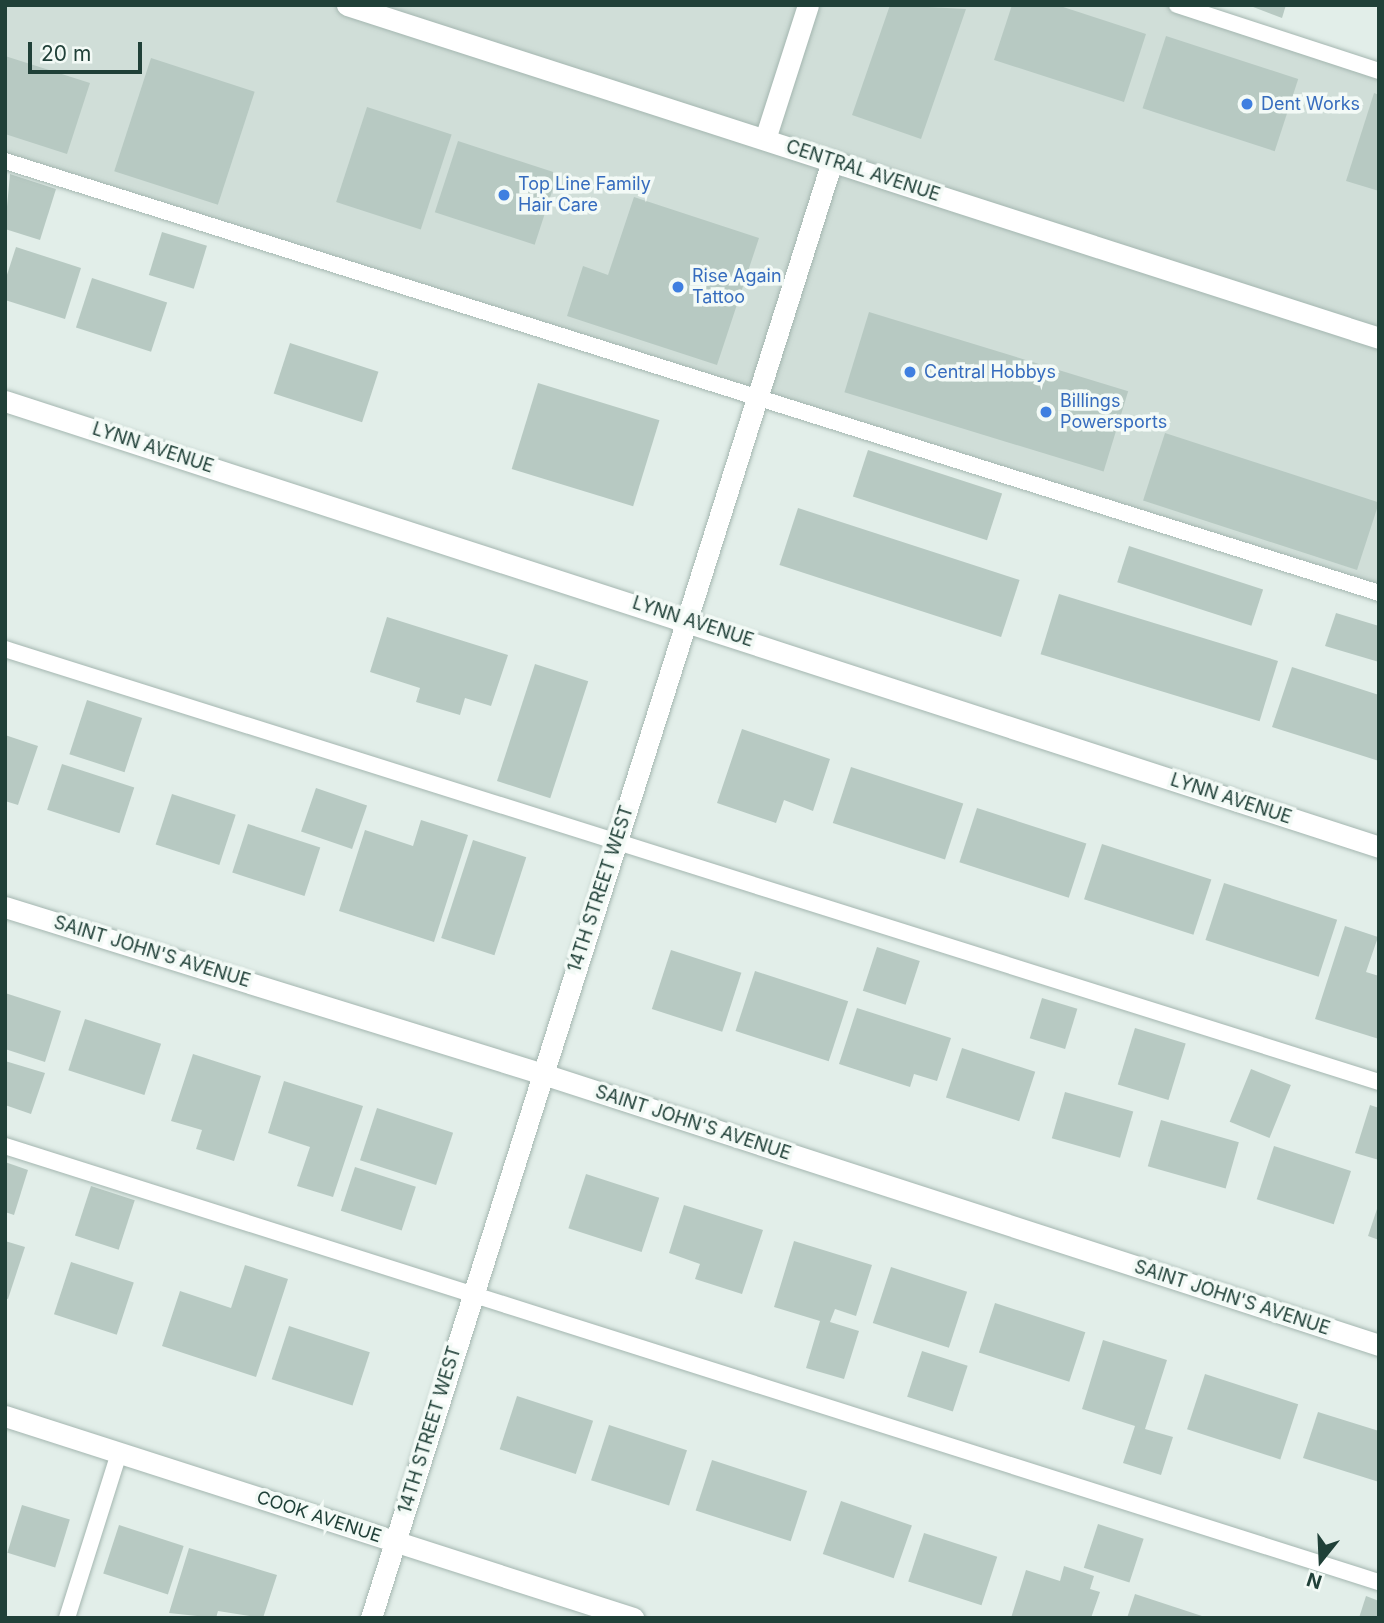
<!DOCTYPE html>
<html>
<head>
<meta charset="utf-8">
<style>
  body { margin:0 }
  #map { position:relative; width:1384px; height:1623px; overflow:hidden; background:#e2eee9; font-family:Inter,sans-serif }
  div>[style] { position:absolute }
  .built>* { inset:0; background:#d0ded8 }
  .building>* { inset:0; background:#b7c9c2; transform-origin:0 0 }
  .roads { filter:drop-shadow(0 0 2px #a4b6b0) drop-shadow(0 0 2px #a4b6b0) }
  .lane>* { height:16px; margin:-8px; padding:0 8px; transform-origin:8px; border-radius:8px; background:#fff }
  .street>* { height:21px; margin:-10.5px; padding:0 10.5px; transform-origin:10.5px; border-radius:10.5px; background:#fff }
  .secondary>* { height:21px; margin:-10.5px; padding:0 10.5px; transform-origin:10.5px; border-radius:10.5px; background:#fff }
  .dots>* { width:19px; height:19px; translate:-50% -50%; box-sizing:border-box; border:4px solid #f3faf6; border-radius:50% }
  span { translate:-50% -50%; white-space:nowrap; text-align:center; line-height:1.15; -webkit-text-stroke:7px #f3faf6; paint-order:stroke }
  .shop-label { font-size:18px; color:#366cbe }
  .left { translate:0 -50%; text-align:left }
  .street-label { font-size:18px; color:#204038 }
  .frame { position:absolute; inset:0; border:7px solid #204038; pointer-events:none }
  .north { position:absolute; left:1286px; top:1525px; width:70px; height:70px; -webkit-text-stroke:5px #f3faf6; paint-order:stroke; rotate:198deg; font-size:19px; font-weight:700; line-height:28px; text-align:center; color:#204038 }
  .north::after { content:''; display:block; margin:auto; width:24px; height:32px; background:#204038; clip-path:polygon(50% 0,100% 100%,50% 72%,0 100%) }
  .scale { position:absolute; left:28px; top:42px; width:114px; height:32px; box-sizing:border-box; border:4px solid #204038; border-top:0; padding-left:9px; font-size:21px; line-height:24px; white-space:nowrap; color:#204038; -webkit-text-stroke:5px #f3faf6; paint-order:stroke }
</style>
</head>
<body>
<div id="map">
  <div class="built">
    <i style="clip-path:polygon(5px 5px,1177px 5px,1379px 71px,1379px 596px,5px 162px)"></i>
  </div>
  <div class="building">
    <i style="clip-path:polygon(890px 5px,966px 9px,921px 139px,852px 115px)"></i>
    <i style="clip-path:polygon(1012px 5px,1057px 5px,1146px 34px,1124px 102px,994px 60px)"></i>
    <i style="clip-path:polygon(1248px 5px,1286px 5px,1282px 18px)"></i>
    <i style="left:1166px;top:36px;width:139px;height:76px;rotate:18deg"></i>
    <i style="clip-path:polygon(5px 56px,90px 83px,67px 154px,5px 134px)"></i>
    <i style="left:151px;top:58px;width:109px;height:119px;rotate:18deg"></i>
    <i style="clip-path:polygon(1374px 93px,1379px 95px,1379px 191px,1346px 181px)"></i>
    <i style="left:367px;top:107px;width:89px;height:100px;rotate:18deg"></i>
    <i style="left:458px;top:141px;width:105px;height:75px;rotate:18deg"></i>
    <i style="clip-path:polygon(10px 174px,56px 189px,40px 240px,5px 229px)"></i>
    <i style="clip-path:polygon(634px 197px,759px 238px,717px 365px,567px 316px,583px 266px,608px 275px)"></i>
    <i style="left:162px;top:232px;width:47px;height:45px;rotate:17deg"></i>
    <i style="clip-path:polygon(16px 247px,81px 268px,65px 319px,5px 300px,5px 281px)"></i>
    <i style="left:92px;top:278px;width:79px;height:52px;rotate:18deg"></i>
    <i style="left:869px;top:312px;width:271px;height:84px;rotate:17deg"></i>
    <i style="left:290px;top:343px;width:93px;height:53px;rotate:18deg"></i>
    <i style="left:538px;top:383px;width:127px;height:90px;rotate:17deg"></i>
    <i style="left:1165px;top:433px;width:225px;height:71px;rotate:18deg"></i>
    <i style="left:868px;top:450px;width:141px;height:49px;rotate:18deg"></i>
    <i style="left:798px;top:508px;width:233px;height:60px;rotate:18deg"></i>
    <i style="left:1129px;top:546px;width:141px;height:38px;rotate:18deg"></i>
    <i style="left:1059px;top:594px;width:229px;height:63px;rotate:17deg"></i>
    <i style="clip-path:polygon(1336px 613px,1379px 626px,1379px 662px,1325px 646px)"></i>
    <i style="clip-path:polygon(387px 617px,508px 655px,491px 706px,465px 698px,460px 715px,416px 702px,420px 688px,370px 672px)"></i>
    <i style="left:535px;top:664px;width:56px;height:123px;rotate:18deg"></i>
    <i style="clip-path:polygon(1292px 667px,1379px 695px,1379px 761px,1272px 727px)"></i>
    <i style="left:87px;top:700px;width:58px;height:57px;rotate:18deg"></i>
    <i style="clip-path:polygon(742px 729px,830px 759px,813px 811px,784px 800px,776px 823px,717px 803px)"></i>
    <i style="clip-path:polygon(5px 735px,38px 746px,18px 805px,5px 801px)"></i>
    <i style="left:62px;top:764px;width:76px;height:48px;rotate:18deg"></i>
    <i style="left:851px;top:767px;width:118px;height:59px;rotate:18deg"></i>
    <i style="left:316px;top:788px;width:54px;height:46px;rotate:19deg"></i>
    <i style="left:172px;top:794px;width:67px;height:53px;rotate:18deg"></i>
    <i style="left:977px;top:808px;width:115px;height:57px;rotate:18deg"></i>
    <i style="clip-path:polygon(421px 820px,468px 835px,434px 942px,339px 911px,365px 830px,413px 846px)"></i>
    <i style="left:248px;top:824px;width:76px;height:51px;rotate:18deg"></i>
    <i style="left:473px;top:840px;width:56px;height:103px;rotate:18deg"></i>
    <i style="left:1102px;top:844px;width:115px;height:58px;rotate:18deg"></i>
    <i style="left:1224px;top:883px;width:119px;height:60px;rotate:18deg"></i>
    <i style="clip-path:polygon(1345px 926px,1378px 937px,1366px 972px,1379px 976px,1379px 1039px,1315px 1019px)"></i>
    <i style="left:877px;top:947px;width:45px;height:46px;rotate:18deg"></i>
    <i style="left:671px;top:950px;width:74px;height:62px;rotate:18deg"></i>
    <i style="left:755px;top:971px;width:98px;height:63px;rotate:18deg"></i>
    <i style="clip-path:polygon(5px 993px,61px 1011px,45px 1062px,5px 1049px)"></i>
    <i style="left:1042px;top:998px;width:37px;height:42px;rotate:17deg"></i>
    <i style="clip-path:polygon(857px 1008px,951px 1038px,937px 1081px,914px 1074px,910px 1087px,839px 1064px)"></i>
    <i style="left:85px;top:1019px;width:80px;height:54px;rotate:18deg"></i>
    <i style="left:1135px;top:1028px;width:53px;height:59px;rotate:17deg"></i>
    <i style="left:962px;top:1048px;width:77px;height:52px;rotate:18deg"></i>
    <i style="clip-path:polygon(193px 1054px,261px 1076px,234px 1161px,196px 1149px,202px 1130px,171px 1121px)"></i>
    <i style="clip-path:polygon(5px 1061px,45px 1073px,31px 1114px,5px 1105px)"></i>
    <i style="left:1251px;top:1069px;width:43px;height:57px;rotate:22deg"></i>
    <i style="clip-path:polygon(284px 1081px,363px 1106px,333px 1197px,297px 1186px,310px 1147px,268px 1133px)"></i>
    <i style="left:1065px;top:1092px;width:71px;height:48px;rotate:16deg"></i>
    <i style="clip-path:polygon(1370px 1105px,1379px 1108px,1379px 1160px,1355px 1153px)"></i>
    <i style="left:377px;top:1108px;width:80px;height:55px;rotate:18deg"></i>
    <i style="left:1161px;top:1120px;width:81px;height:48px;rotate:16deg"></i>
    <i style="left:1274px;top:1146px;width:81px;height:56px;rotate:18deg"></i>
    <i style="clip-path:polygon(5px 1162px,28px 1170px,14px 1215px,5px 1212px)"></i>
    <i style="left:355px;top:1167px;width:64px;height:46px;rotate:18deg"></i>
    <i style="left:586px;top:1174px;width:77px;height:57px;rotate:18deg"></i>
    <i style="left:91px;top:1186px;width:46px;height:52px;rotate:18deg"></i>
    <i style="clip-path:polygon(684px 1205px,763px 1230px,742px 1294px,695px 1279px,700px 1264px,669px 1253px)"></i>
    <i style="clip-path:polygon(1378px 1206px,1379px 1206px,1379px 1240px,1368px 1236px)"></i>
    <i style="clip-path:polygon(5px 1241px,25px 1247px,8px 1299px,5px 1298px)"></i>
    <i style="clip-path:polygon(794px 1241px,872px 1265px,856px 1316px,835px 1309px,830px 1322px,859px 1331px,844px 1379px,806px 1368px,820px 1321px,774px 1307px)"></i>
    <i style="left:71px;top:1262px;width:66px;height:55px;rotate:18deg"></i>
    <i style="clip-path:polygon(245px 1265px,288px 1279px,256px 1377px,162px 1346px,180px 1291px,231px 1308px)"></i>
    <i style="left:891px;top:1267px;width:80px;height:59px;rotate:18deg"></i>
    <i style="left:995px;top:1303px;width:95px;height:52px;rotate:18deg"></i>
    <i style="left:289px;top:1326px;width:85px;height:56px;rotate:18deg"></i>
    <i style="clip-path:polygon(1103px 1340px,1167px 1360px,1145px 1429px,1173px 1437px,1161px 1475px,1123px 1463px,1135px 1426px,1082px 1409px)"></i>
    <i style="left:922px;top:1351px;width:48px;height:48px;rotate:18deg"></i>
    <i style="left:1205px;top:1374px;width:98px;height:58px;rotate:18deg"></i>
    <i style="left:517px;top:1396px;width:80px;height:56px;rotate:18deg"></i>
    <i style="clip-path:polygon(1318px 1412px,1379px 1431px,1379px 1482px,1303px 1458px)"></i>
    <i style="left:609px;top:1425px;width:82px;height:58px;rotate:18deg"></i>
    <i style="left:712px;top:1460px;width:100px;height:53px;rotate:18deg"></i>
    <i style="left:841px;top:1501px;width:75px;height:56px;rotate:19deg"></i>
    <i style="left:22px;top:1505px;width:50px;height:50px;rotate:17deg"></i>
    <i style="left:1098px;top:1524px;width:48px;height:46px;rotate:18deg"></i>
    <i style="left:119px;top:1525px;width:68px;height:51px;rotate:18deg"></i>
    <i style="left:924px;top:1533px;width:77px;height:51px;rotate:18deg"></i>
    <i style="clip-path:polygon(189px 1548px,277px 1575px,263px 1618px,218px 1611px,216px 1618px,169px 1613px)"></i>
    <i style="clip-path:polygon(1064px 1566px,1094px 1576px,1090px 1589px,1100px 1592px,1091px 1618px,1011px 1618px,1026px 1570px,1060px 1581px)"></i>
    <i style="clip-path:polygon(1135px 1594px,1205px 1617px,1205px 1618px,1127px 1618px)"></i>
    <i style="clip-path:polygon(1366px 1596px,1379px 1601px,1379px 1618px,1359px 1618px)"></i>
  </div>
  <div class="roads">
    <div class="lane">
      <i style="left:1177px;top:5px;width:213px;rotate:18.1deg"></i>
      <i style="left:5px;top:161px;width:1440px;rotate:17.45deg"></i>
      <i style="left:5px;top:649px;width:1441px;rotate:17.49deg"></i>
      <i style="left:5px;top:1146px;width:1442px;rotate:17.61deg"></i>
      <i style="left:67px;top:1618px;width:173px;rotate:-72.5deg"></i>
    </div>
    <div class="street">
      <i style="left:765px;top:139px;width:141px;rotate:-72.2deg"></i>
      <i style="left:5px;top:401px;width:1445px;rotate:17.98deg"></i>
      <i style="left:5px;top:907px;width:560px;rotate:17.24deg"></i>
      <i style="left:540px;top:1073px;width:882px;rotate:17.96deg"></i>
      <i style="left:5px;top:1416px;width:660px;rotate:17.83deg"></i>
    </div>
    <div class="secondary">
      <i style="left:347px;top:5px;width:1084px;rotate:17.88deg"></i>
      <i style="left:371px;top:1618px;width:1528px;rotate:-72.44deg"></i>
    </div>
  </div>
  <div class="dots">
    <i style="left:1247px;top:104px;background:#3f7fe0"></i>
    <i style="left:504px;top:195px;background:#3f7fe0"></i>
    <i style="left:678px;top:287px;background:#3f7fe0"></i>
    <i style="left:910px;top:372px;background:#3f7fe0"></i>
    <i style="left:1046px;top:412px;background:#3f7fe0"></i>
  </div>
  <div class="shop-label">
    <span class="left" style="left:1261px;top:104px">Dent Works</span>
    <span class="left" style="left:518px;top:195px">Top Line Family<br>Hair Care</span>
    <span class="left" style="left:692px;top:287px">Rise Again<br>Tattoo</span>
    <span class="left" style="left:924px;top:372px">Central Hobbys</span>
    <span class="left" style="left:1060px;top:412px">Billings<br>Powersports</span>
  </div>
  <div class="street-label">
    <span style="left:863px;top:171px;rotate:18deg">CENTRAL AVENUE</span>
    <span style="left:153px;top:448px;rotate:18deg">LYNN AVENUE</span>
    <span style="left:693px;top:622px;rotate:18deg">LYNN AVENUE</span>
    <span style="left:1231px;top:799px;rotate:18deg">LYNN AVENUE</span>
    <span style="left:601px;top:889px;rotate:-72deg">14TH STREET WEST</span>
    <span style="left:152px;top:952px;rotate:17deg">SAINT JOHN'S AVENUE</span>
    <span style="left:693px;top:1123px;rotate:18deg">SAINT JOHN'S AVENUE</span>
    <span style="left:1232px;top:1298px;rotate:18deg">SAINT JOHN'S AVENUE</span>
    <span style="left:430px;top:1430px;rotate:-73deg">14TH STREET WEST</span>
    <span style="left:319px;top:1517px;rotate:18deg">COOK AVENUE</span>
  </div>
  <div class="frame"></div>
  <div class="north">N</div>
  <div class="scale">20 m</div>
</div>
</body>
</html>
